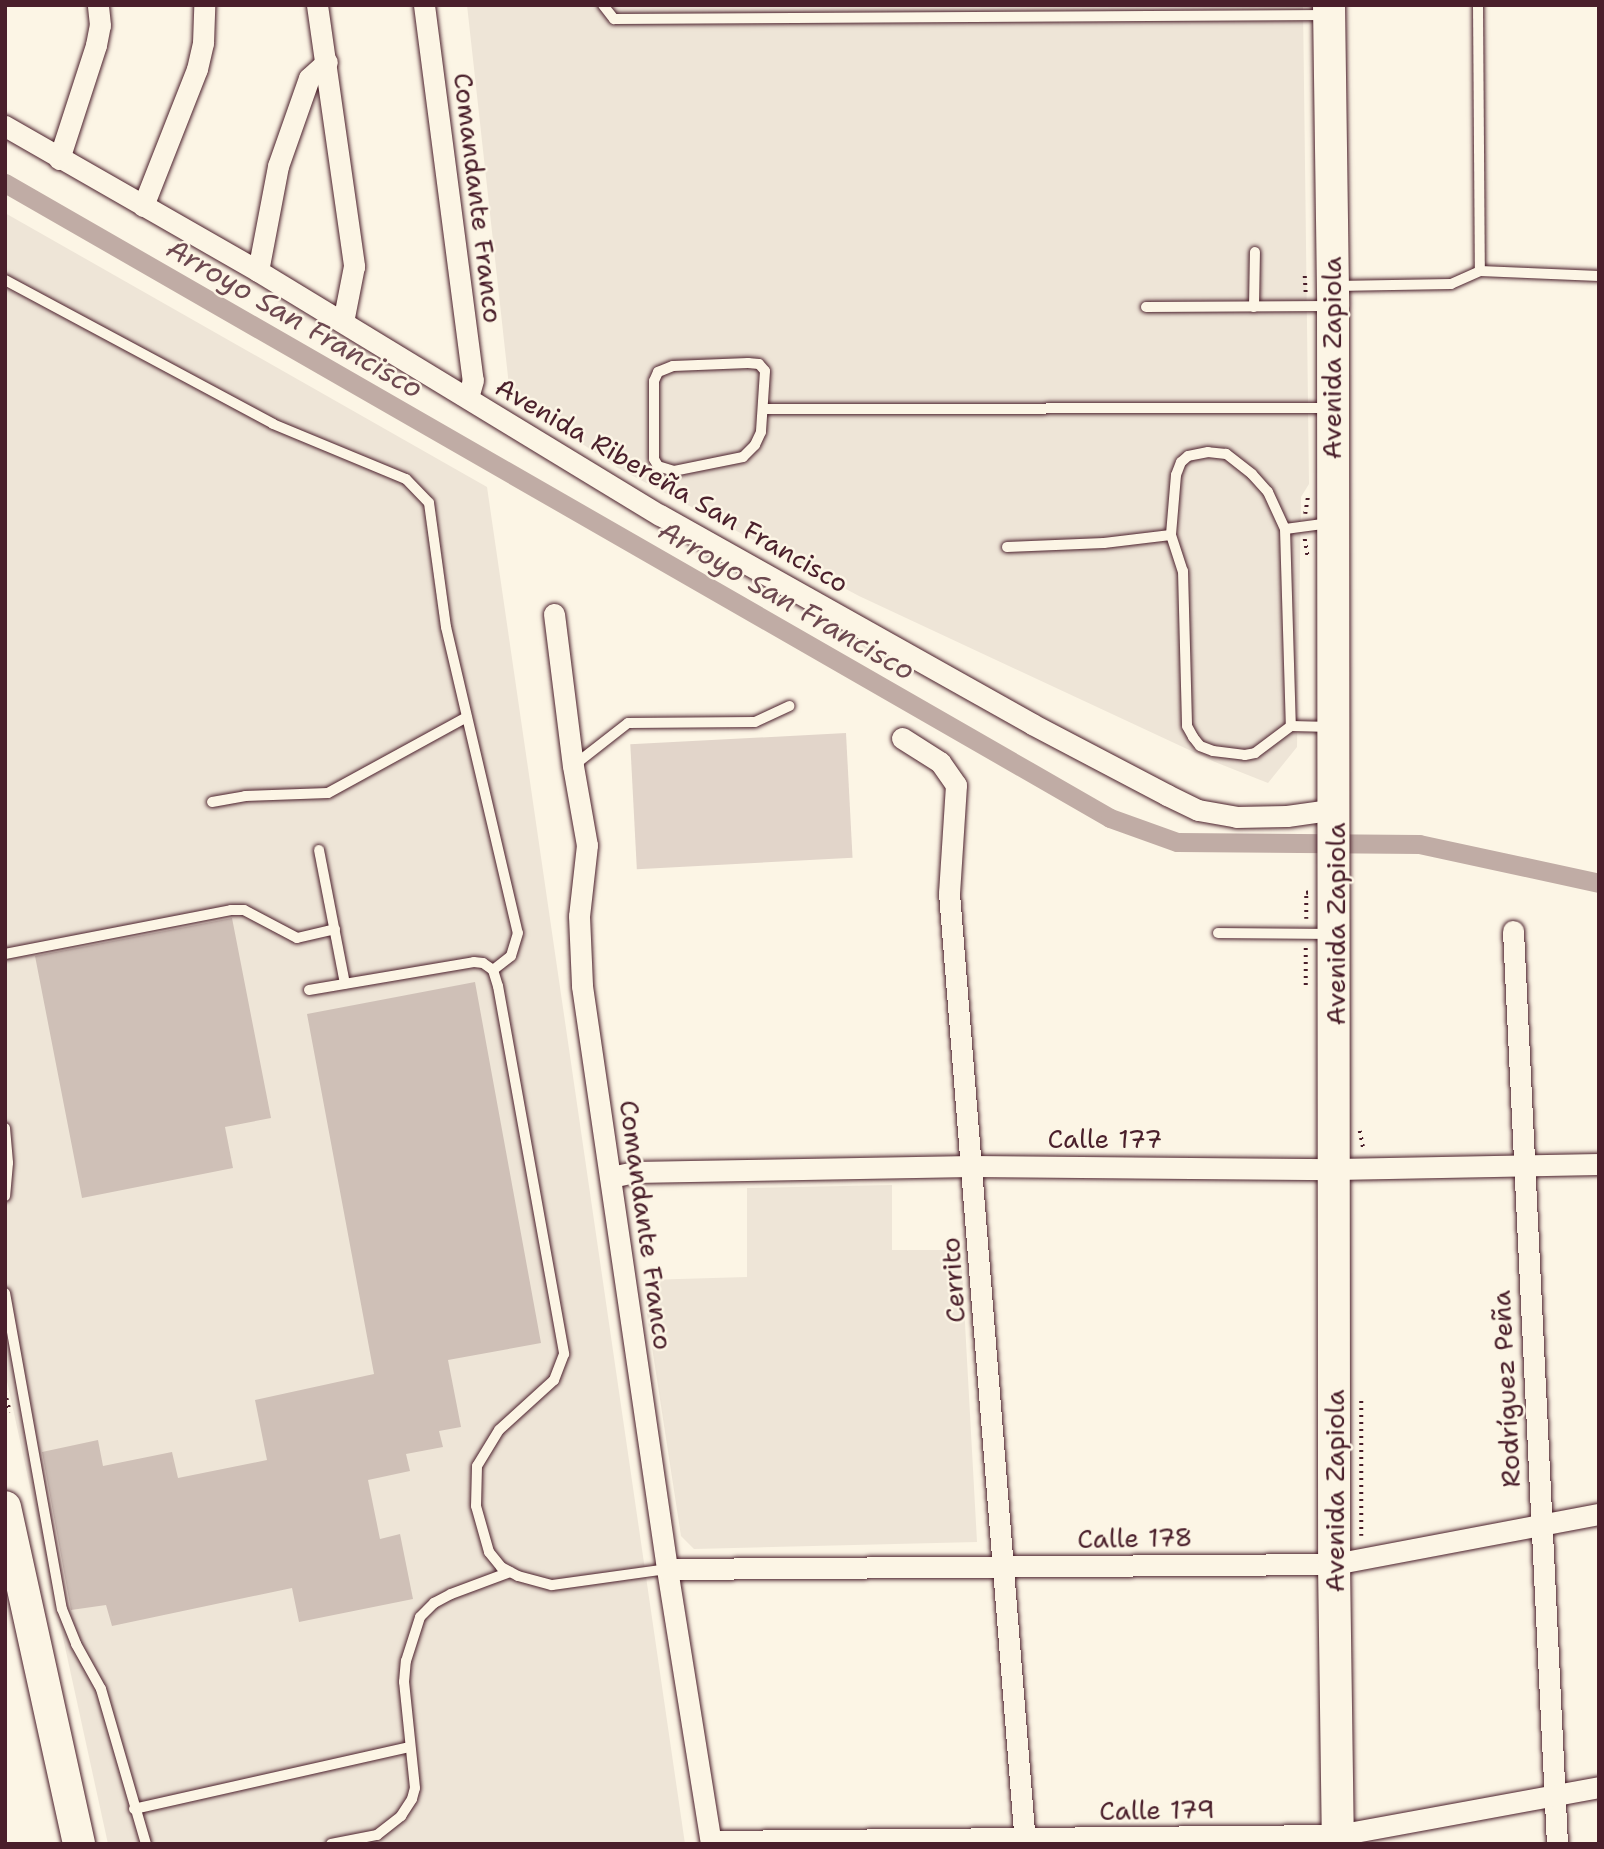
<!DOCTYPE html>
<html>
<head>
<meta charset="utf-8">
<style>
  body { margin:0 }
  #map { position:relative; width:1604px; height:1849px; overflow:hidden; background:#fcf5e5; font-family:"Shantell Sans",sans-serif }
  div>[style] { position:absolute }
  .built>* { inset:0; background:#eee5d7 }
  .green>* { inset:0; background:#e2d5ca; transform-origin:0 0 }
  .canal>* { height:19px; margin:-9.5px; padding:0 9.5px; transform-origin:9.5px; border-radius:9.5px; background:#c0aca5 }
  .building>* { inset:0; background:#cfc0b7 }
  .path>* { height:3.5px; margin-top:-1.75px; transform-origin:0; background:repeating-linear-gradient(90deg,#4a1f2b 0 2px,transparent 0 7px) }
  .roads { filter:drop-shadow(0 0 2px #4a1f2b) drop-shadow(0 0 2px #4a1f2b) }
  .lane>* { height:10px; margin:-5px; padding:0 5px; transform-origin:5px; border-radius:5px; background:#fcf5e5 }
  .street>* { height:21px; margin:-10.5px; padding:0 10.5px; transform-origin:10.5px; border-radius:10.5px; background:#fcf5e5 }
  .secondary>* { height:32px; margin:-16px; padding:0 16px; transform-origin:16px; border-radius:16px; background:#fcf5e5 }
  span { translate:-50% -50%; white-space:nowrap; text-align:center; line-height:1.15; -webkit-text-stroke:5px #fcf5e5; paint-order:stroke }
  .street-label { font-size:26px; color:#4a1f2b }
  .water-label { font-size:28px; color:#6d4950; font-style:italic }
  .frame { position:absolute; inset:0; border:7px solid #4a1f2b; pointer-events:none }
</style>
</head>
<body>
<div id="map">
  <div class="built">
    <i style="clip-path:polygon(467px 5px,1303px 5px,1309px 484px,1301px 497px,1297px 747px,1268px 783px,1215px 762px,859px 596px,618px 468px,510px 395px)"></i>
    <i style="clip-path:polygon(5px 213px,487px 487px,685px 1844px,108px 1844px,5px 1372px)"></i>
    <i style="clip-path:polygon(892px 1185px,892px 1250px,961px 1250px,977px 1542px,694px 1549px,681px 1536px,646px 1308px,645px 1280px,747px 1277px,747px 1188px)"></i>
  </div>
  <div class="green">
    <i style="left:846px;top:733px;width:125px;height:216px;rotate:87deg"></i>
  </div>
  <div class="canal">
    <i style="left:5px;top:183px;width:1274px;rotate:29.88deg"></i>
    <i style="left:1110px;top:818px;width:71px;rotate:19.7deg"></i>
    <i style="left:1177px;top:842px;width:242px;rotate:0.5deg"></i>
    <i style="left:1419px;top:844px;width:184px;rotate:12.2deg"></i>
  </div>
  <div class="building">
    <i style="clip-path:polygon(232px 918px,271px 1118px,225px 1127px,233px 1168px,82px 1198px,35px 956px)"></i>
    <i style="clip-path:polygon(475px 982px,541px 1343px,448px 1360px,461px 1427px,439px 1431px,443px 1447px,406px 1454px,410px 1471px,368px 1480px,380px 1539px,400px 1534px,413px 1599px,299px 1622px,292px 1588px,112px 1626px,106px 1605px,71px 1610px,42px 1452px,98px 1440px,103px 1466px,172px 1452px,178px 1478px,267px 1460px,255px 1400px,374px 1374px,307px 1014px)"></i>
  </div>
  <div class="path">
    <i style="left:1305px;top:276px;width:17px;rotate:87deg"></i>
    <i style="left:1305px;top:514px;width:19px;rotate:-81deg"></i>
    <i style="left:1305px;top:539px;width:20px;rotate:81deg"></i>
    <i style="left:1306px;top:919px;width:26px;rotate:-90deg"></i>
    <i style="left:1306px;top:893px;width:4px;rotate:-14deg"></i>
    <i style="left:1306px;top:948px;width:38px;rotate:90deg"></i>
    <i style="left:1360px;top:1131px;width:20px;rotate:79deg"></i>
    <i style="left:5px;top:1392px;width:21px;rotate:76deg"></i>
    <i style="left:1361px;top:1536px;width:139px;rotate:-90deg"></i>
  </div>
  <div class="roads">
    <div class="lane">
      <i style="left:603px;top:5px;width:18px;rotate:52deg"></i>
      <i style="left:614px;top:19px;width:714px;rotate:-0.32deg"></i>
      <i style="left:1478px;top:5px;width:266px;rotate:89.6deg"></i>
      <i style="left:5px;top:280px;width:304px;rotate:28.2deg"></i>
      <i style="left:273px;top:424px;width:144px;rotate:22.5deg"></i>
      <i style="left:406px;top:479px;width:33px;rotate:46deg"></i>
      <i style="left:429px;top:503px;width:125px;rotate:82.2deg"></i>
      <i style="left:446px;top:627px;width:314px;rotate:76.8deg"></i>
      <i style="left:518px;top:933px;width:24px;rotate:107deg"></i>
      <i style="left:511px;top:956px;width:23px;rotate:142deg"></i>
      <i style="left:1335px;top:286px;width:116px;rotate:-1deg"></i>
      <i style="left:1451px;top:284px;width:32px;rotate:-24deg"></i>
      <i style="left:1480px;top:271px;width:119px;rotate:2.4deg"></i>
      <i style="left:1146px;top:307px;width:183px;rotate:-0.3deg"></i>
      <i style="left:1254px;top:307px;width:55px;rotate:-89deg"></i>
      <i style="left:748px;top:363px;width:11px;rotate:5deg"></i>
      <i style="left:759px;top:364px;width:9px;rotate:49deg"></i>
      <i style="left:765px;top:371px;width:61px;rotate:93.8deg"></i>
      <i style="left:761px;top:432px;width:14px;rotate:115deg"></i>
      <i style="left:755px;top:445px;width:17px;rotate:135deg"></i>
      <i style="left:743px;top:457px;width:70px;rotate:168.5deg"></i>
      <i style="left:674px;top:471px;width:17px;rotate:-163deg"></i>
      <i style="left:658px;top:466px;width:8px;rotate:-120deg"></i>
      <i style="left:654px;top:459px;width:78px;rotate:-90deg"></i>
      <i style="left:654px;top:381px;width:10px;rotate:-66deg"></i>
      <i style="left:658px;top:372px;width:16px;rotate:-22deg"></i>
      <i style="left:673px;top:366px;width:75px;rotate:-2.3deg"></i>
      <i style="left:764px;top:409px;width:565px;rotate:-0.1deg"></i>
      <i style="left:1330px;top:523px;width:45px;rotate:172.4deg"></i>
      <i style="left:1285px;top:529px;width:41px;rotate:-114.7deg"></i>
      <i style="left:1268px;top:492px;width:24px;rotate:-132deg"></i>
      <i style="left:1252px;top:474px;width:33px;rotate:-142deg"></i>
      <i style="left:1226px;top:454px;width:18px;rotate:-174deg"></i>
      <i style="left:1208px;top:452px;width:20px;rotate:169deg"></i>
      <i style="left:1188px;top:456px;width:9px;rotate:139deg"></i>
      <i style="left:1181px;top:462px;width:14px;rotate:111deg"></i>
      <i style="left:1176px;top:475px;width:60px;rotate:94.8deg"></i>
      <i style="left:1171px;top:535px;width:38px;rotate:72deg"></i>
      <i style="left:1183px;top:571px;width:155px;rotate:88.5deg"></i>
      <i style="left:1187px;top:726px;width:13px;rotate:61deg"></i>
      <i style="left:1193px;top:737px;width:11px;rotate:52deg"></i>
      <i style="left:1200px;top:746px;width:14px;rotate:21deg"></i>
      <i style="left:1213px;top:751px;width:32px;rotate:7deg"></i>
      <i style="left:1245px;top:755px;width:10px;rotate:-11deg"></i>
      <i style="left:1255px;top:753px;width:45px;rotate:-36.9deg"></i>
      <i style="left:1291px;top:726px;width:41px;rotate:1.4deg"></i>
      <i style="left:1285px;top:529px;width:197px;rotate:88.3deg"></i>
      <i style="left:1007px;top:547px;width:97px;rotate:-2.4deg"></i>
      <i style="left:1104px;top:543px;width:67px;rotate:-6.8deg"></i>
      <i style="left:573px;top:766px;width:70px;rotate:-38deg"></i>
      <i style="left:628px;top:723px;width:127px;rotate:-0.5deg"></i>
      <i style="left:755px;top:722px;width:38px;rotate:-25deg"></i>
      <i style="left:212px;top:802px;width:34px;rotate:-10deg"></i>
      <i style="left:245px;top:796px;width:83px;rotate:-2.1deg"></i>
      <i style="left:328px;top:793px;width:158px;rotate:-28.7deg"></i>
      <i style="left:319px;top:850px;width:136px;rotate:79deg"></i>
      <i style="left:1218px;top:933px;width:113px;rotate:0.5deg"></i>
      <i style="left:5px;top:954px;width:230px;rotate:-11deg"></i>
      <i style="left:231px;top:910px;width:13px"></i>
      <i style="left:244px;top:910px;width:60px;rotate:27.8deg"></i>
      <i style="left:297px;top:938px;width:39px;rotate:-13deg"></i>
      <i style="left:309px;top:990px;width:167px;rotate:-9.6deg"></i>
      <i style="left:474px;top:962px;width:9px;rotate:6deg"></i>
      <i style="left:483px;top:963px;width:12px;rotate:35deg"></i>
      <i style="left:493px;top:970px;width:17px;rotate:73deg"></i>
      <i style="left:498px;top:986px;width:374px;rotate:79.8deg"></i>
      <i style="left:564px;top:1354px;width:28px;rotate:111deg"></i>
      <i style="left:554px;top:1380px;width:74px;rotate:137.7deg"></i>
      <i style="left:499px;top:1430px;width:42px;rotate:121.4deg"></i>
      <i style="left:477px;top:1466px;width:40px;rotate:91.4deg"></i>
      <i style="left:476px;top:1506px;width:48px;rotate:74.2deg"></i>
      <i style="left:489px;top:1552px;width:19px;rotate:51deg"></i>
      <i style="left:501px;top:1567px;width:19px;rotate:28deg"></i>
      <i style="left:518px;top:1576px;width:35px;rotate:15deg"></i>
      <i style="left:552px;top:1585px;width:116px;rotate:-7.9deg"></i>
      <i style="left:5px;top:1128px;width:35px;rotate:85deg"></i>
      <i style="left:8px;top:1163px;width:33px;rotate:95deg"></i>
      <i style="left:5px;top:1293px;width:321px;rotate:79.8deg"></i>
      <i style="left:62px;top:1609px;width:38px;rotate:68deg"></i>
      <i style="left:76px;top:1644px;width:51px;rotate:60.9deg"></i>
      <i style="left:101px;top:1689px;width:161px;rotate:73.8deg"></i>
      <i style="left:134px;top:1809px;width:283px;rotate:-12.7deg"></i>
      <i style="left:331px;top:1844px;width:47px;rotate:-11.1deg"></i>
      <i style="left:377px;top:1835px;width:31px;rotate:-38deg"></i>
      <i style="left:401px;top:1816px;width:20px;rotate:-57deg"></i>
      <i style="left:412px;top:1799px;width:11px;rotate:-75deg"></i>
      <i style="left:415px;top:1788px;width:107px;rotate:-95.9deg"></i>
      <i style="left:404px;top:1682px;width:21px;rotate:-85deg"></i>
      <i style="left:406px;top:1661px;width:46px;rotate:-72.3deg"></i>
      <i style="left:420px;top:1617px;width:20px;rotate:-45deg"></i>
      <i style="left:434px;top:1603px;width:19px;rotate:-28deg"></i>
      <i style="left:451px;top:1594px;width:63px;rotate:-20.4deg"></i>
    </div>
    <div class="street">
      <i style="left:317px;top:5px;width:264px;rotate:81.9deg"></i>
      <i style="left:354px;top:266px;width:57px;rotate:101.1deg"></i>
      <i style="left:424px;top:5px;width:378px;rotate:82.6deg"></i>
      <i style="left:473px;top:380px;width:18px;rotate:106deg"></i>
      <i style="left:5px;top:126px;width:292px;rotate:29.8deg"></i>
      <i style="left:258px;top:271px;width:470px;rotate:31.3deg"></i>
      <i style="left:660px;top:515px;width:427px;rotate:29.3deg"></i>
      <i style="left:1032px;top:724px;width:153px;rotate:27.7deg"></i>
      <i style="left:1167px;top:795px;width:34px;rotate:26deg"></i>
      <i style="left:1198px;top:810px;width:39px;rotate:10deg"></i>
      <i style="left:1236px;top:817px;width:51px;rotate:-1.1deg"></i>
      <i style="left:1287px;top:816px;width:49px;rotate:-8.1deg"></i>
      <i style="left:59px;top:159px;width:120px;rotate:-72deg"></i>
      <i style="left:96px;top:45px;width:20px;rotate:-79deg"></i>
      <i style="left:100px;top:25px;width:20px;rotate:-96deg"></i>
      <i style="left:143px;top:206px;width:147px;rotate:-68.5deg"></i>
      <i style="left:197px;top:69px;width:27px;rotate:-77deg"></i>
      <i style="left:203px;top:43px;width:38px;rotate:-88deg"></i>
      <i style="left:258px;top:271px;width:107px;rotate:-79.2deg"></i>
      <i style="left:278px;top:166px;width:93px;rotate:-70.6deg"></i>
      <i style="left:309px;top:78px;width:24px;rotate:-42deg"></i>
      <i style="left:554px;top:614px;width:153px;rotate:82.9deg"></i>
      <i style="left:573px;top:766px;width:80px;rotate:80deg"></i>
      <i style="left:587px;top:845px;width:71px;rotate:96.4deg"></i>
      <i style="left:579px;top:916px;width:70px;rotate:87.5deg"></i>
      <i style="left:582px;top:986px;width:589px;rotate:81.7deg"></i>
      <i style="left:667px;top:1569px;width:278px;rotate:80.9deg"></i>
      <i style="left:902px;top:738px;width:45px;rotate:32.3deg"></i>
      <i style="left:940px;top:762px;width:28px;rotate:55deg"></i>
      <i style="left:956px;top:785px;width:108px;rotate:93.7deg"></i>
      <i style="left:949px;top:893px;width:954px;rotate:85.43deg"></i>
      <i style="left:1513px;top:931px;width:914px;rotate:87.24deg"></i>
      <i style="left:611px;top:1177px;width:24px;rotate:-12deg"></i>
      <i style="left:634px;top:1172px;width:338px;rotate:-1deg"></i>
      <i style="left:972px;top:1166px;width:364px;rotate:0.5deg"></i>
      <i style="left:1336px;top:1169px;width:263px;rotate:-1.1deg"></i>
      <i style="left:667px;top:1569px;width:667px;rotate:-0.43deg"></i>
      <i style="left:1334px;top:1564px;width:270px;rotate:-10.7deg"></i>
      <i style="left:711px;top:1841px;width:627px;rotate:-0.55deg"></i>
      <i style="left:1338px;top:1835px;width:265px;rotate:-10.4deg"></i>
    </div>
    <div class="secondary">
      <i style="left:1329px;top:5px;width:301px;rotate:89.2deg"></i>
      <i style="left:1333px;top:306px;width:1258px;rotate:89.95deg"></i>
      <i style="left:1334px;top:1564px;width:280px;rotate:89.2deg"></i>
      <i style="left:5px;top:1507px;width:345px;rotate:77.6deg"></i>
    </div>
  </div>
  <div class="street-label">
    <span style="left:478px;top:198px;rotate:83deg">Comandante Franco</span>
    <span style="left:1332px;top:358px;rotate:-90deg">Avenida Zapiola</span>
    <span style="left:672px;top:485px;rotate:30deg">Avenida Ribereña San Francisco</span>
    <span style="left:1336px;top:924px;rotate:-90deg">Avenida Zapiola</span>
    <span style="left:1105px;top:1139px">Calle 177</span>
    <span style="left:646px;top:1225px;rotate:82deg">Comandante Franco</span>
    <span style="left:953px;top:1280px;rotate:-94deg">Cerrito</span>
    <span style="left:1506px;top:1389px;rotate:-93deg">Rodríguez Peña</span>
    <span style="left:1335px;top:1491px;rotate:-90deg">Avenida Zapiola</span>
    <span style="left:1135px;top:1538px;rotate:-1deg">Calle 178</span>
    <span style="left:1157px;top:1810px;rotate:-1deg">Calle 179</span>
  </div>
  <div class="water-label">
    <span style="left:295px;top:318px;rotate:30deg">Arroyo San Francisco</span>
    <span style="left:787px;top:600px;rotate:30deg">Arroyo San Francisco</span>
  </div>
  <div class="frame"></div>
</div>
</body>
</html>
